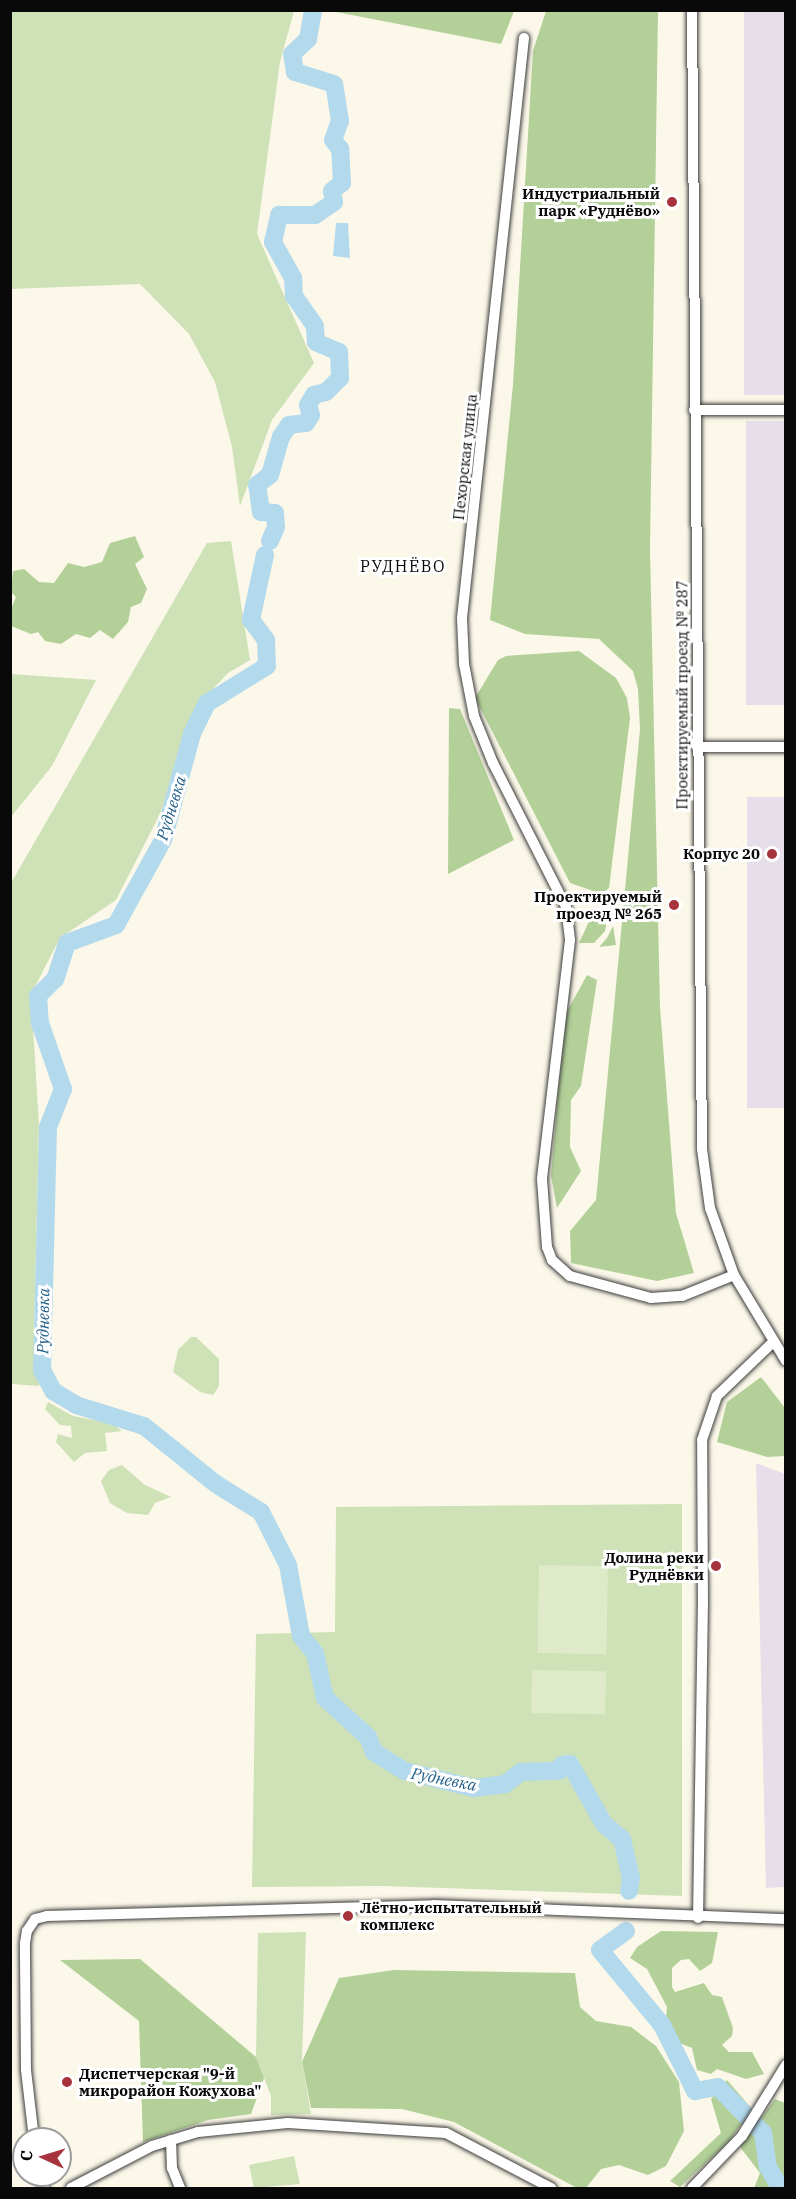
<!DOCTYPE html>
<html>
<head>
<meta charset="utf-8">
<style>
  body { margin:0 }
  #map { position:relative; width:796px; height:2199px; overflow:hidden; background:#fcf8e9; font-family:"IBM Plex Serif",serif }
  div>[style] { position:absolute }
  .industrial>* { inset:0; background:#e6dee8; transform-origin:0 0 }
  .green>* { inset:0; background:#cee1b7 }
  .forest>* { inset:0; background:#b3d099 }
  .pitch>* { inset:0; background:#dfeac8; transform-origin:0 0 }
  .water>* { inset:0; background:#b3d9ed }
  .river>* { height:18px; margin:-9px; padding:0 9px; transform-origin:9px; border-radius:9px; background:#b3d9ed }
  .roads { filter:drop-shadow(0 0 2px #3c3c3c) drop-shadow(0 0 2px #3c3c3c) }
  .street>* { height:10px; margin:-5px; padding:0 5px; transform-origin:5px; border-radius:5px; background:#fff }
  .dots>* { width:16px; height:16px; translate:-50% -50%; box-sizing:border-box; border:3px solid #fff; border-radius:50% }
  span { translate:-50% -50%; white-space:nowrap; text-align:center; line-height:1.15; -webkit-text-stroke:6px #fff; paint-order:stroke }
  .poi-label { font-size:15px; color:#090909; font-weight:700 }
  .right { translate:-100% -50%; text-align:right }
  .left { translate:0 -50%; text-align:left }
  .street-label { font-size:15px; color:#090909 }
  .neighbourhood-label { font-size:16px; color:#090909; letter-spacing:1.5px }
  .water-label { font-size:16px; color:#24608a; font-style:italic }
  .frame { position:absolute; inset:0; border:12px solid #090909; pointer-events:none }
  .north { position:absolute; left:12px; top:2127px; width:60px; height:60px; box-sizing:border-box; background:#fff; border:2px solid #9d9d9d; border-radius:50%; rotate:274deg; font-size:16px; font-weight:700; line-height:24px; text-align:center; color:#090909 }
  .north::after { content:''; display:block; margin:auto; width:21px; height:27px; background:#a7343c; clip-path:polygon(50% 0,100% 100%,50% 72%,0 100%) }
</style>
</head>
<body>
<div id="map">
  <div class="industrial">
    <i style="left:744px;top:11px;width:41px;height:384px"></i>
    <i style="left:785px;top:421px;width:284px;height:39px;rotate:90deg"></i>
    <i style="left:785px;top:797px;width:311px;height:38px;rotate:90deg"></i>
    <i style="clip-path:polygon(756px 1463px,785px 1474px,785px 1887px,766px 1888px)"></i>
  </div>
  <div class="green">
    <i style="clip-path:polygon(10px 11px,294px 11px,280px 62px,257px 234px,314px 363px,272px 420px,240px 506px,232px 447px,215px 382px,189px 334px,140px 284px,11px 289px)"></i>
    <i style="clip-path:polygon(231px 541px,250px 660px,228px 673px,199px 704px,160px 814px,116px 900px,60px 938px,31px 994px,39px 1125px,34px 1333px,39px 1386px,11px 1384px,11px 883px,207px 543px)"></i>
    <i style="clip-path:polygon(11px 674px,96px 680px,52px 766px,11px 817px)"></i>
    <i style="clip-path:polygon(191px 1337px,196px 1337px,219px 1359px,219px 1386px,213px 1395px,200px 1392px,173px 1372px,178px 1350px)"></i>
    <i style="clip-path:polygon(48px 1402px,73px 1416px,113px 1424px,122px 1431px,105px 1433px,107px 1451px,85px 1453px,74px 1462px,56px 1442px,58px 1434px,72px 1438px,71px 1426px,60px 1425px,45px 1409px)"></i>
    <i style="clip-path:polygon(122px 1465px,145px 1485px,171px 1497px,155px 1503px,148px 1515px,127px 1513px,110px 1503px,101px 1481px,109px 1470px)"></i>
    <i style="clip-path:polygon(682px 1504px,682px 1896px,382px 1886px,252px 1887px,256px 1634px,335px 1632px,336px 1507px)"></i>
    <i style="clip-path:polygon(306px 1932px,302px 2062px,311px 2114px,271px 2115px,271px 2096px,256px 2057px,258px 1933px)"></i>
    <i style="clip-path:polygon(294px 2156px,300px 2184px,254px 2188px,249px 2165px)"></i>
  </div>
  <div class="forest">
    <i style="clip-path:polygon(326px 10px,514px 10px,514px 11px,501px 44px)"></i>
    <i style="clip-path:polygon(546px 11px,658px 11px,650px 549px,660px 1007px,676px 1213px,694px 1273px,657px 1281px,571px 1263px,570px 1231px,596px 1200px,640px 729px,638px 689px,633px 671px,599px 639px,525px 634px,490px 620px,513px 384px,533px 51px)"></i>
    <i style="clip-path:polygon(135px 536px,144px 557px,135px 564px,147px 589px,141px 603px,131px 607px,128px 622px,113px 639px,100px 630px,90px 638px,76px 634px,61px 644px,45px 641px,38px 632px,31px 634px,11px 626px,11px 609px,16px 597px,11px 592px,13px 571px,24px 569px,39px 582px,54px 583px,68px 563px,84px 567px,102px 562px,110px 543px)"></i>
    <i style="clip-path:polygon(579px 651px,616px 678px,627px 698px,630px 718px,609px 888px,602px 894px,570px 883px,475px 698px,498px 660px,506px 656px)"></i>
    <i style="clip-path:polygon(449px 708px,460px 709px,514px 840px,448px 874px)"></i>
    <i style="clip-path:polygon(592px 915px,608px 915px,605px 931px,594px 943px,579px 943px)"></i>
    <i style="clip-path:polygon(613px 926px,616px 945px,599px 947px,607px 938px)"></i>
    <i style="clip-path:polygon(587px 975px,597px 980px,581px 1086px,571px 1100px,570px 1147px,581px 1171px,557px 1208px,551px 1176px,565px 1015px)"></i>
    <i style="clip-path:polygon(761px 1377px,785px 1408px,785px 1456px,767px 1457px,717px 1442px,727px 1402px)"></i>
    <i style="clip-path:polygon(661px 1931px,718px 1932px,712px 1963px,700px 1971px,689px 1959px,681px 1960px,672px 1968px,672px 1987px,675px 1992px,704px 1983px,712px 1995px,722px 1997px,733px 2028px,732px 2036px,722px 2045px,729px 2052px,752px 2052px,764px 2074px,746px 2079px,717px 2069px,711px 2074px,697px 2070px,692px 2048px,679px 2043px,666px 2017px,667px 2007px,647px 1969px,630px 1958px,637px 1947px)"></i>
    <i style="clip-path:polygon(140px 1959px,256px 2057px,264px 2078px,251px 2114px,208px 2120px,143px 2142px,139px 2021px,60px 1960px)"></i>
    <i style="clip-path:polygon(394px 1970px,575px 1973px,580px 2007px,596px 2021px,631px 2027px,656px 2046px,679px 2082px,684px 2131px,666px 2166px,648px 2175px,619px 2165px,601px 2169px,586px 2188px,577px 2188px,454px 2122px,402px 2109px,311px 2108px,302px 2062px,339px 1978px)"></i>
    <i style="clip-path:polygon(727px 2080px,752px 2109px,729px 2141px,680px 2187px,670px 2181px,721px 2133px,711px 2099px)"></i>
    <i style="clip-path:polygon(775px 2099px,785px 2103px,785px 2188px,754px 2188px,760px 2173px,740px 2147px)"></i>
  </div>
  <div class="pitch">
    <i style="left:539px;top:1565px;width:69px;height:88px;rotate:1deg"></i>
    <i style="left:532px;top:1670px;width:74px;height:43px;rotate:1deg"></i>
  </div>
  <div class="water">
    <i style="clip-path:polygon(336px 223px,348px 223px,350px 258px,333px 256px)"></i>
  </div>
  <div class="river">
    <i style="left:270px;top:541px;width:15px;rotate:-67deg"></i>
    <i style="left:276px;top:527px;width:14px;rotate:-94deg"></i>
    <i style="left:275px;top:513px;width:14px;rotate:-176deg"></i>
    <i style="left:261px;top:512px;width:27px;rotate:-98deg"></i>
    <i style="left:257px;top:485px;width:16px;rotate:-38deg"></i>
    <i style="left:270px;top:475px;width:40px;rotate:-74deg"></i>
    <i style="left:281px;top:437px;width:14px;rotate:-56deg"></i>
    <i style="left:289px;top:425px;width:17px;rotate:-7deg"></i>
    <i style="left:306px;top:423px;width:9px;rotate:-58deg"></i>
    <i style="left:311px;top:415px;width:10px;rotate:-107deg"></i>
    <i style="left:308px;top:405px;width:12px;rotate:-59deg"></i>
    <i style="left:314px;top:395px;width:12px;rotate:-14deg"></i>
    <i style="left:326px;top:392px;width:20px;rotate:-45deg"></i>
    <i style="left:340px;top:378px;width:26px;rotate:-92deg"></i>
    <i style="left:339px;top:352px;width:25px;rotate:-157deg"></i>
    <i style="left:316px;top:342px;width:16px;rotate:-94deg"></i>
    <i style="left:315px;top:326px;width:37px;rotate:-125deg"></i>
    <i style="left:294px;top:296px;width:18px;rotate:-93deg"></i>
    <i style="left:293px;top:278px;width:41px;rotate:-119.1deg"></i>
    <i style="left:273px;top:242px;width:28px;rotate:-77deg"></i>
    <i style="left:279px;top:215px;width:36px"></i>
    <i style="left:315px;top:215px;width:23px;rotate:-34deg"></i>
    <i style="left:334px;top:202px;width:11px;rotate:-100deg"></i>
    <i style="left:332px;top:191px;width:13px;rotate:-39deg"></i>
    <i style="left:342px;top:183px;width:34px;rotate:-93deg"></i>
    <i style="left:340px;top:149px;width:11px;rotate:-128deg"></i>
    <i style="left:333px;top:140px;width:20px;rotate:-70deg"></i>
    <i style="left:340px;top:121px;width:37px;rotate:-99deg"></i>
    <i style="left:334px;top:84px;width:41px;rotate:-162.9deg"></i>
    <i style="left:295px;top:72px;width:18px;rotate:-99deg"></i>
    <i style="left:292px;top:54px;width:22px;rotate:-43deg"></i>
    <i style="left:308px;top:39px;width:29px;rotate:-80deg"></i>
    <i style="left:265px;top:555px;width:66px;rotate:102.2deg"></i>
    <i style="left:251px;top:620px;width:25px;rotate:53deg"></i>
    <i style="left:266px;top:640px;width:26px;rotate:88deg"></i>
    <i style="left:267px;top:666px;width:70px;rotate:148.3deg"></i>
    <i style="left:207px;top:703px;width:34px;rotate:116deg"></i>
    <i style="left:192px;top:734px;width:110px;rotate:105.3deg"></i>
    <i style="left:163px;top:840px;width:97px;rotate:118.9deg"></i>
    <i style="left:116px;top:925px;width:52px;rotate:159.8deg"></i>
    <i style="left:67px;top:943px;width:38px;rotate:108deg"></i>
    <i style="left:55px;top:979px;width:24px;rotate:135deg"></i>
    <i style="left:38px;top:996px;width:27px;rotate:86deg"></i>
    <i style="left:40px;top:1023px;width:70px;rotate:70.8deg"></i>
    <i style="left:63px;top:1089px;width:41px;rotate:111.5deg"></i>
    <i style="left:48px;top:1127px;width:243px;rotate:91.4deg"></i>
    <i style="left:42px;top:1370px;width:24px;rotate:62deg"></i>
    <i style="left:53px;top:1391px;width:27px;rotate:31deg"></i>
    <i style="left:76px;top:1405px;width:71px;rotate:17.2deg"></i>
    <i style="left:144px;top:1426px;width:92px;rotate:38.9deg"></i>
    <i style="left:216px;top:1484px;width:53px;rotate:31.9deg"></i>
    <i style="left:261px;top:1512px;width:59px;rotate:63deg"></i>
    <i style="left:288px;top:1565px;width:72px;rotate:79.6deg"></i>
    <i style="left:301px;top:1636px;width:22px;rotate:51deg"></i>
    <i style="left:315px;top:1653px;width:46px;rotate:77.5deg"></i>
    <i style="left:325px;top:1698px;width:58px;rotate:42.2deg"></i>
    <i style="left:368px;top:1737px;width:16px;rotate:68deg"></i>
    <i style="left:374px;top:1752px;width:36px;rotate:32deg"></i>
    <i style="left:405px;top:1771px;width:71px;rotate:13.8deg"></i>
    <i style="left:474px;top:1788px;width:31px;rotate:-7deg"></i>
    <i style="left:505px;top:1784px;width:20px;rotate:-37deg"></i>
    <i style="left:521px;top:1772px;width:38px;rotate:-2deg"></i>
    <i style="left:559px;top:1771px;width:7px;rotate:-63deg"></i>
    <i style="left:562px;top:1765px;width:8px;rotate:-7deg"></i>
    <i style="left:570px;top:1764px;width:69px;rotate:60.5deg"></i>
    <i style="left:604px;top:1824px;width:23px;rotate:40deg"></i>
    <i style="left:622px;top:1839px;width:39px;rotate:77deg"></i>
    <i style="left:631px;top:1877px;width:14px;rotate:98deg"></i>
    <i style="left:626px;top:1931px;width:32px;rotate:144deg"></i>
    <i style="left:600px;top:1950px;width:97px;rotate:50.4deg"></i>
    <i style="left:662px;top:2025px;width:74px;rotate:63.4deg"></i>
    <i style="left:695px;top:2091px;width:23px;rotate:-10deg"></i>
    <i style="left:718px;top:2087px;width:64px;rotate:45.6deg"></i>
    <i style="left:763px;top:2133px;width:34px;rotate:82deg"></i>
    <i style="left:768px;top:2167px;width:24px;rotate:60deg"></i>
  </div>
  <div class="roads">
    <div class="street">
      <i style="left:692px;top:10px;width:1139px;rotate:89.5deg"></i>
      <i style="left:702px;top:1149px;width:60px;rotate:82.3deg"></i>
      <i style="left:710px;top:1208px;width:71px;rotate:70.3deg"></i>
      <i style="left:734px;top:1275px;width:100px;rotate:58.8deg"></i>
      <i style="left:524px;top:38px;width:583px;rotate:96.1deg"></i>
      <i style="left:462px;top:618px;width:46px;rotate:87.5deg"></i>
      <i style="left:464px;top:664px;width:53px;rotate:79.1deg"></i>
      <i style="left:474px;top:716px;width:51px;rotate:68deg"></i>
      <i style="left:493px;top:763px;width:161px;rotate:63.1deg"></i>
      <i style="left:566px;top:907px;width:33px;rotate:83deg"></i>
      <i style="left:570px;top:940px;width:241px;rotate:96.7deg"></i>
      <i style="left:542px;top:1179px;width:68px;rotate:85.8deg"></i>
      <i style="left:547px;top:1247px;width:14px;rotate:69deg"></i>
      <i style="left:552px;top:1260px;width:24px;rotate:42deg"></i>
      <i style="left:570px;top:1276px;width:84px;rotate:15.2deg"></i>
      <i style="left:651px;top:1298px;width:31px;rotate:-4deg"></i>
      <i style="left:682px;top:1296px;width:56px;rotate:-22deg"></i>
      <i style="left:694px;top:410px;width:92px"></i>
      <i style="left:697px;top:747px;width:89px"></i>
      <i style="left:698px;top:1918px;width:312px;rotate:-89.1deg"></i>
      <i style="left:703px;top:1606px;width:166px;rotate:-90.3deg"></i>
      <i style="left:702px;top:1440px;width:46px;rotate:-71.2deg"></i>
      <i style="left:717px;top:1396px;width:76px;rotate:-43.9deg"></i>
      <i style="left:34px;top:2139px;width:69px;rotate:-96.6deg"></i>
      <i style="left:26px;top:2070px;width:127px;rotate:-90.5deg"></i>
      <i style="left:25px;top:1943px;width:12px;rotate:-81deg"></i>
      <i style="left:27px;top:1931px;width:14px;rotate:-56deg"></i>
      <i style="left:35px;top:1919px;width:12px;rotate:-14deg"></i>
      <i style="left:47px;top:1916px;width:387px;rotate:-1.6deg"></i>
      <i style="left:434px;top:1905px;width:352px;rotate:2.3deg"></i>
      <i style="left:171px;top:2140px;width:28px;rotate:88deg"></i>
      <i style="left:172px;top:2168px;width:22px;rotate:68deg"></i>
      <i style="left:41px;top:2175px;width:13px;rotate:77deg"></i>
      <i style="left:71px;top:2188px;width:91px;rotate:-27.4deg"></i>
      <i style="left:152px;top:2146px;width:48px;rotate:-16.9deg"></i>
      <i style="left:198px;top:2132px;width:90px;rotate:-5.7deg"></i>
      <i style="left:288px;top:2123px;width:158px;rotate:3.6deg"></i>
      <i style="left:446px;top:2133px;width:119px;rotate:27.6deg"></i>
      <i style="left:692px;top:2188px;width:72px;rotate:-46.1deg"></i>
      <i style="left:742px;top:2136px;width:84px;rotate:-58.2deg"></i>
    </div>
  </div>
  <div class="dots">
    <i style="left:672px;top:202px;background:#a7343c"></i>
    <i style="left:772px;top:854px;background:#a7343c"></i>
    <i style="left:674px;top:905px;background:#a7343c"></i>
    <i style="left:716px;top:1566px;background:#a7343c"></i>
    <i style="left:348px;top:1916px;background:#a7343c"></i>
    <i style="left:67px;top:2082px;background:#a7343c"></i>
  </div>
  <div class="poi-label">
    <span class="right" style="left:660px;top:202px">Индустриальный<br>парк «Руднёво»</span>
    <span class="right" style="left:760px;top:854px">Корпус 20</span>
    <span class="right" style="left:662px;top:905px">Проектируемый<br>проезд № 265</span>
    <span class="right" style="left:704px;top:1566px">Долина реки<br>Руднёвки</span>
    <span class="left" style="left:360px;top:1916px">Лётно-испытательный<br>комплекс</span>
    <span class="left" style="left:79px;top:2082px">Диспетчерская "9-й<br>микрорайон Кожухова"</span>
  </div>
  <div class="street-label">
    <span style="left:465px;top:457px;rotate:-84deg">Пехорская улица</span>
    <span style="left:682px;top:695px;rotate:-90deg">Проектируемый проезд № 287</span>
  </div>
  <div class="neighbourhood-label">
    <span style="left:403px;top:566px">РУДНЁВО</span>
  </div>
  <div class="water-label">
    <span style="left:171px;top:808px;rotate:-73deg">Рудневка</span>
    <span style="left:43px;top:1321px;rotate:-89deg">Рудневка</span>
    <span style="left:444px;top:1779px;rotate:11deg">Рудневка</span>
  </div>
  <div class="frame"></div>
  <div class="north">С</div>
</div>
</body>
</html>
